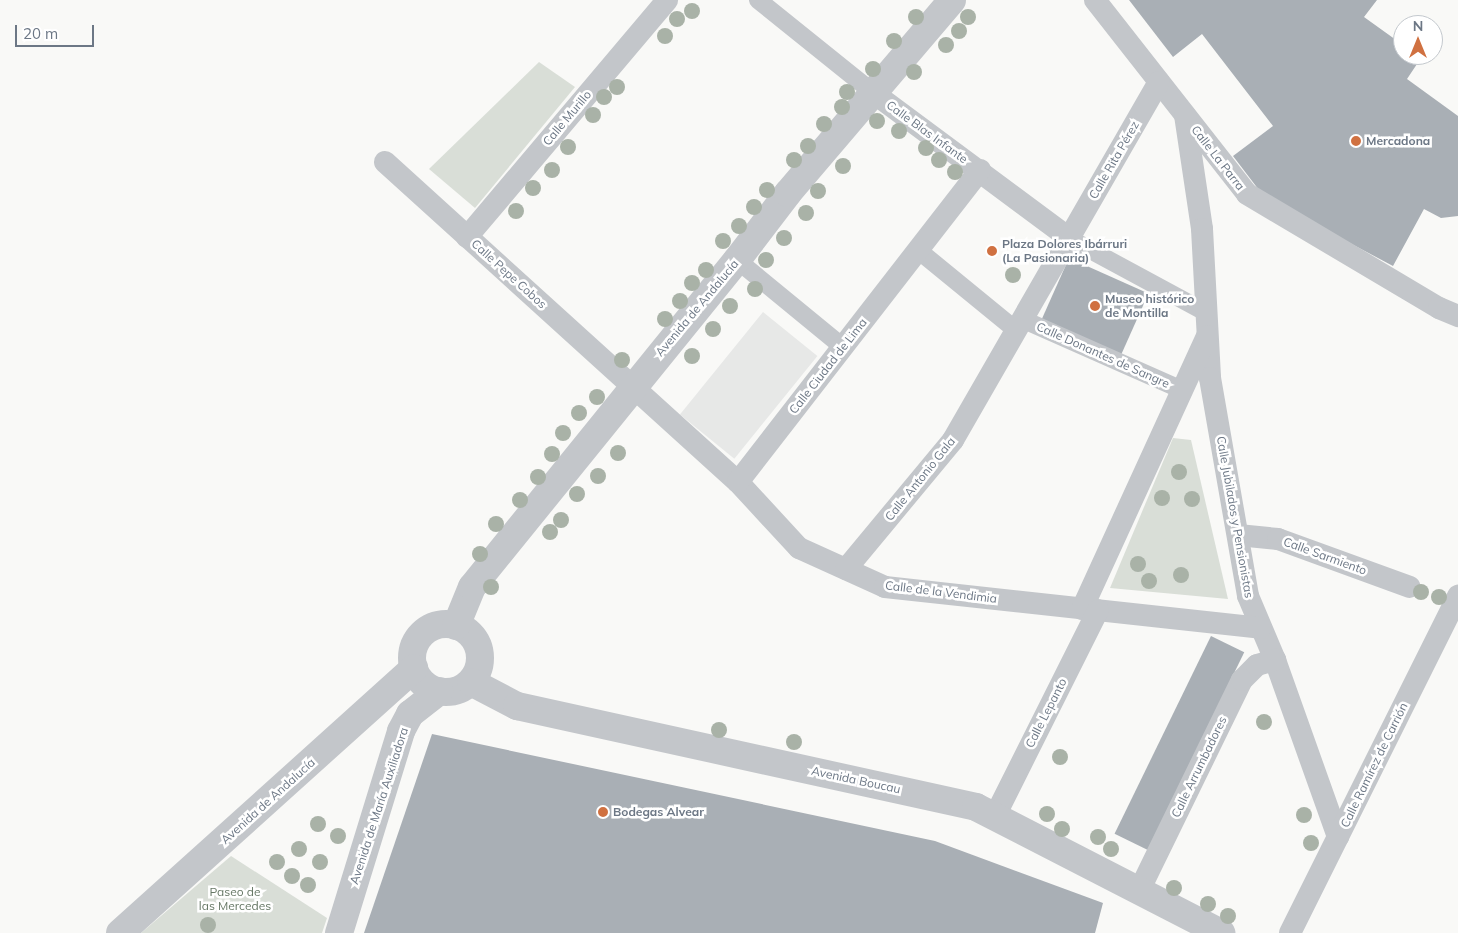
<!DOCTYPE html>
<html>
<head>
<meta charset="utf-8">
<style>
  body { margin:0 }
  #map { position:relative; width:1458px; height:933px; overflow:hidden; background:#f9f9f7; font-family:Mulish,sans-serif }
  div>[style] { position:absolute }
  .built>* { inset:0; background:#e7e8e7; transform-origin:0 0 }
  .green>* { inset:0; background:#d9ded7 }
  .building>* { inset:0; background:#a9afb5; transform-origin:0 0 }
  .pedestrian>* { height:18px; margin:-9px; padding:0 9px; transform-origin:9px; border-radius:9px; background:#c3c6ca }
  .minor>* { height:22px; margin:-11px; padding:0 11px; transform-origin:11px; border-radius:11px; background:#c3c6ca }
  .tertiary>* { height:28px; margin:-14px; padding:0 14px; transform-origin:14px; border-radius:14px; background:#c3c6ca }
  .tertiary>.ring { margin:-14px; padding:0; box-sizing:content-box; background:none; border:28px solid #c3c6ca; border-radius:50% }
  .trees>* { width:16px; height:16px; margin:-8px; border-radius:50%; background:#a9b2a7 }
  .dots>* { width:14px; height:14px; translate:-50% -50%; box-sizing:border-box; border:2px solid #fff; border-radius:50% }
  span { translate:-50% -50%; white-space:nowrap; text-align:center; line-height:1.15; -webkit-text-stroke:5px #fff; paint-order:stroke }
  .street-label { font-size:12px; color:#6c7785 }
  .poi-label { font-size:12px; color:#6c7785; font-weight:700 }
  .left { translate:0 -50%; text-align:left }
  .park-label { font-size:12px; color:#677866 }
  .north { position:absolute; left:1393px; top:15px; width:50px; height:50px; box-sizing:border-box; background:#fff; border:1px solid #c4c9ce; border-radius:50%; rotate:0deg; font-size:14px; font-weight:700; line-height:20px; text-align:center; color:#6c7785 }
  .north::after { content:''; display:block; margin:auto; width:18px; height:22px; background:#d07141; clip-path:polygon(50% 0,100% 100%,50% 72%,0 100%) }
  .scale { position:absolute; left:15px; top:25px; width:79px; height:22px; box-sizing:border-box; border:2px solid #6c7785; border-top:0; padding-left:6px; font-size:15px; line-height:18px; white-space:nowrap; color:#6c7785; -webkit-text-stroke:4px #fff; paint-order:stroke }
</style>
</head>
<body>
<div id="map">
  <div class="built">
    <i style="left:763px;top:312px;width:70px;height:132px;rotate:39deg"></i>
  </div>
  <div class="green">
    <i style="clip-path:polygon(539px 62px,575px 87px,475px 208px,429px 169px)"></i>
    <i style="clip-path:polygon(1173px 438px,1191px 440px,1228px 599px,1110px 588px)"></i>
    <i style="clip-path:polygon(231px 856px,327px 918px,322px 933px,141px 933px)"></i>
  </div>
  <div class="building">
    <i style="clip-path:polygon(1129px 0,1377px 0,1364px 17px,1403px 45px,1403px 55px,1421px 58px,1407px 79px,1458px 116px,1458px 216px,1441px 218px,1424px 209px,1393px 266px,1265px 198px,1233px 156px,1273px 126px,1202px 34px,1173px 57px)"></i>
    <i style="left:1069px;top:258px;width:87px;height:67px;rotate:24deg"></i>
    <i style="left:1211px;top:636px;width:37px;height:220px;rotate:26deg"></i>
    <i style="clip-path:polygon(432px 734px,935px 841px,1103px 903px,1095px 933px,364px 933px)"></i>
  </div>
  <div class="pedestrian">
    <i style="left:758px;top:0;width:150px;rotate:38.8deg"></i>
    <i style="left:1070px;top:239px;width:156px;rotate:28.4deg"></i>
    <i style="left:918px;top:250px;width:128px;rotate:39.3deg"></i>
    <i style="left:737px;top:260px;width:137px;rotate:39.4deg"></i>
    <i style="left:1024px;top:320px;width:173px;rotate:23.9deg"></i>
  </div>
  <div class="minor">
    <i style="left:1095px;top:0;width:246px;rotate:51.9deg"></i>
    <i style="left:1247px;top:194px;width:223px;rotate:30.7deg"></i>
    <i style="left:1439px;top:308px;width:21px;rotate:23deg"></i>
    <i style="left:875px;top:94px;width:243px;rotate:36.6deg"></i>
    <i style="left:1185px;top:115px;width:115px;rotate:81.5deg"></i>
    <i style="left:1202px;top:229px;width:149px;rotate:86.9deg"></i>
    <i style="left:1210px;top:378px;width:221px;rotate:80.1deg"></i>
    <i style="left:1248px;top:596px;width:69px;rotate:67.1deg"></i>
    <i style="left:1275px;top:660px;width:188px;rotate:70.4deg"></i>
    <i style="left:385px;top:162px;width:476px;rotate:42.2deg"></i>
    <i style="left:738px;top:482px;width:90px;rotate:47.3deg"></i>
    <i style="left:799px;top:548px;width:94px;rotate:24.4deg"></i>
    <i style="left:885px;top:587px;width:378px;rotate:6.2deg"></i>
    <i style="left:467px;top:237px;width:310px;rotate:-49.8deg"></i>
    <i style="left:738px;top:482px;width:395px;rotate:-52.2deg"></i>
    <i style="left:1238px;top:535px;width:40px;rotate:5.7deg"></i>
    <i style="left:1278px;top:539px;width:140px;rotate:20deg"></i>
    <i style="left:846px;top:569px;width:168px;rotate:-50.3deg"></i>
    <i style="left:953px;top:440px;width:413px;rotate:-60.1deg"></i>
    <i style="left:1082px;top:609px;width:300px;rotate:-65.4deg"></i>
    <i style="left:995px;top:816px;width:230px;rotate:-63.4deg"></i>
    <i style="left:1139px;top:891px;width:235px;rotate:-64deg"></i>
    <i style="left:1242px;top:680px;width:21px;rotate:-45deg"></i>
    <i style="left:1257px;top:665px;width:19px;rotate:-16deg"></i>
    <i style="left:1290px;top:933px;width:377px;rotate:-63.5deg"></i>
  </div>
  <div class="tertiary">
    <i class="ring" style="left:412px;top:624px;width:40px;height:40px"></i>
    <i style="left:456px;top:626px;width:42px;rotate:-67.7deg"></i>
    <i style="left:472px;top:587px;width:421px;rotate:-51deg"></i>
    <i style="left:737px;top:260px;width:84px;rotate:-52.7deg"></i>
    <i style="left:788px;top:193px;width:253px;rotate:-49.6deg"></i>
    <i style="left:471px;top:682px;width:52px;rotate:27.6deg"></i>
    <i style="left:517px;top:706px;width:470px;rotate:12.4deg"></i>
    <i style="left:976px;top:807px;width:276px;rotate:27.2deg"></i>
    <i style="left:120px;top:933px;width:396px;rotate:-42deg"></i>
    <i style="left:339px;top:933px;width:211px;rotate:-72.9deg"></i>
    <i style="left:401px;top:731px;width:19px;rotate:-62deg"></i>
    <i style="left:410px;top:714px;width:37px;rotate:-38deg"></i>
  </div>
  <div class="trees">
    <i style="left:692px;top:11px"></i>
    <i style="left:916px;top:17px"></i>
    <i style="left:968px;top:17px"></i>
    <i style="left:677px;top:19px"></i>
    <i style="left:959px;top:31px"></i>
    <i style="left:665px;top:36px"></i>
    <i style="left:894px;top:41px"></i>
    <i style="left:946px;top:45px"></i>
    <i style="left:873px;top:69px"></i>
    <i style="left:914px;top:72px"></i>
    <i style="left:617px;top:87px"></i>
    <i style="left:847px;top:92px"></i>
    <i style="left:604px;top:97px"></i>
    <i style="left:842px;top:107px"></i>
    <i style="left:593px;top:115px"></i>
    <i style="left:877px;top:121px"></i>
    <i style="left:824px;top:124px"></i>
    <i style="left:899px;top:131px"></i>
    <i style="left:808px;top:146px"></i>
    <i style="left:568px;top:147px"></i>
    <i style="left:926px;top:148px"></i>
    <i style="left:794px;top:160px"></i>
    <i style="left:939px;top:160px"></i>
    <i style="left:843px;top:166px"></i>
    <i style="left:552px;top:170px"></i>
    <i style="left:955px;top:172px"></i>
    <i style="left:533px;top:188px"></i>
    <i style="left:767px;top:190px"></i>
    <i style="left:818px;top:191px"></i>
    <i style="left:754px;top:207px"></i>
    <i style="left:516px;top:211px"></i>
    <i style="left:806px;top:213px"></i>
    <i style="left:739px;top:226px"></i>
    <i style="left:784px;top:238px"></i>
    <i style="left:723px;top:241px"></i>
    <i style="left:766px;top:260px"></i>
    <i style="left:706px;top:270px"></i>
    <i style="left:1013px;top:275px"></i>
    <i style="left:692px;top:283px"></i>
    <i style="left:755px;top:289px"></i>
    <i style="left:680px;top:301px"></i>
    <i style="left:730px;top:306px"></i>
    <i style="left:665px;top:319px"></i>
    <i style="left:713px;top:329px"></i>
    <i style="left:692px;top:356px"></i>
    <i style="left:622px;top:360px"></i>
    <i style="left:597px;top:397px"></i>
    <i style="left:579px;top:413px"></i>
    <i style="left:563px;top:433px"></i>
    <i style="left:618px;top:453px"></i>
    <i style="left:552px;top:454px"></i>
    <i style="left:1179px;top:472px"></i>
    <i style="left:598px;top:476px"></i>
    <i style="left:538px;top:477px"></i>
    <i style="left:577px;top:494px"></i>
    <i style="left:1162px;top:498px"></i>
    <i style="left:1192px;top:499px"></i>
    <i style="left:520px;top:500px"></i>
    <i style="left:561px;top:520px"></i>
    <i style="left:496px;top:524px"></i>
    <i style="left:550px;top:532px"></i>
    <i style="left:480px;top:554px"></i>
    <i style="left:1138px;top:564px"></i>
    <i style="left:1181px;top:575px"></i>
    <i style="left:1149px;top:581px"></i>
    <i style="left:491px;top:587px"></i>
    <i style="left:1421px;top:592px"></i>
    <i style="left:1439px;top:597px"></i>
    <i style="left:1264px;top:722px"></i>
    <i style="left:719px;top:730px"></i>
    <i style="left:794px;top:742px"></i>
    <i style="left:1060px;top:757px"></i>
    <i style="left:1047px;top:814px"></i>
    <i style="left:1304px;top:815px"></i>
    <i style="left:318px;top:824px"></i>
    <i style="left:1062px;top:829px"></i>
    <i style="left:338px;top:836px"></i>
    <i style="left:1098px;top:837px"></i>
    <i style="left:1311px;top:843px"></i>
    <i style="left:299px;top:849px"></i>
    <i style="left:1111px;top:849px"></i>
    <i style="left:277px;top:862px"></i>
    <i style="left:320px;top:862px"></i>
    <i style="left:292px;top:876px"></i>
    <i style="left:308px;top:885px"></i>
    <i style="left:1174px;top:888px"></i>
    <i style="left:1208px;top:904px"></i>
    <i style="left:1228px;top:916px"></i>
    <i style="left:208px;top:925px"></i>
  </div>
  <div class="dots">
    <i style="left:1356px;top:141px;background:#d07141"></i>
    <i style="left:992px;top:251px;background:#d07141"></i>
    <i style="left:1095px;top:306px;background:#d07141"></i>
    <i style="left:603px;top:812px;background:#d07141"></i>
  </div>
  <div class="street-label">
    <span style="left:567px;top:118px;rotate:-50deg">Calle Murillo</span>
    <span style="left:927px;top:132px;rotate:36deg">Calle Blas Infante</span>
    <span style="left:1218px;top:158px;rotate:52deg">Calle La Parra</span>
    <span style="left:1114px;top:160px;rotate:-60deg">Calle Rita Pérez</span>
    <span style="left:509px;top:274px;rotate:42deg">Calle Pepe Cobos</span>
    <span style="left:697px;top:308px;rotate:-50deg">Avenida de Andalucía</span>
    <span style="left:1103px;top:355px;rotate:24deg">Calle Donantes de Sangre</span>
    <span style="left:828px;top:366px;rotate:-52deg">Calle Ciudad de Lima</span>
    <span style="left:920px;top:479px;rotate:-51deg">Calle Antonio Gala</span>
    <span style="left:1235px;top:517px;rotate:80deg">Calle Jubilados y Pensionistas</span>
    <span style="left:1325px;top:556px;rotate:20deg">Calle Sarmiento</span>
    <span style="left:941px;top:592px;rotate:7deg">Calle de la Vendimia</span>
    <span style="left:1046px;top:713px;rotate:-63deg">Calle Lepanto</span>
    <span style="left:1374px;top:765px;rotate:-64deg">Calle Ramírez de Carrión</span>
    <span style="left:1199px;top:767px;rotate:-64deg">Calle Arrumbadores</span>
    <span style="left:856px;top:780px;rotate:12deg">Avenida Boucau</span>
    <span style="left:268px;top:801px;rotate:-42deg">Avenida de Andalucía</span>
    <span style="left:379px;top:806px;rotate:-72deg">Avenida de María Auxiliadora</span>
  </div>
  <div class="poi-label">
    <span class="left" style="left:1366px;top:141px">Mercadona</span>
    <span class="left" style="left:1002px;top:251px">Plaza Dolores Ibárruri<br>(La Pasionaria)</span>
    <span class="left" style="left:1105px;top:306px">Museo histórico<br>de Montilla</span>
    <span class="left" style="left:613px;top:812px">Bodegas Alvear</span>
  </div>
  <div class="park-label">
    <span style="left:235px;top:899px">Paseo de<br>las Mercedes</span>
  </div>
  <div class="north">N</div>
  <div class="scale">20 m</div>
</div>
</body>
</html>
